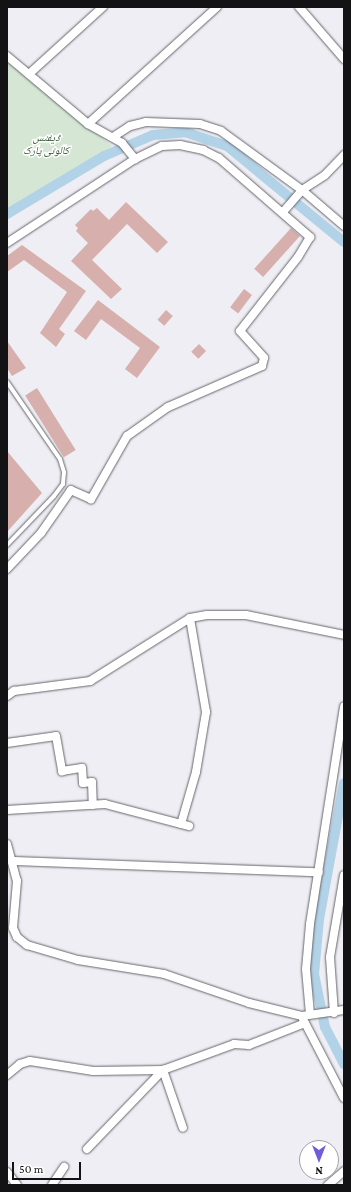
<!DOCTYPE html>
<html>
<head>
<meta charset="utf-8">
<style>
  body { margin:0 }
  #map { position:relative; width:351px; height:1192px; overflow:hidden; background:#eeeef4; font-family:"Crimson Pro","Noto Naskh Arabic",serif }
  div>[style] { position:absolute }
  .green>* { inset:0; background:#d5e7d4 }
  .canal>* { height:10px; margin:-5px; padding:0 5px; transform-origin:5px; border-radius:5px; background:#b2d2e8 }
  .building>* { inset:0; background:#d7b0ad; transform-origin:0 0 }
  .roads { filter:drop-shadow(0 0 1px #65656a) drop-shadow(0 0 1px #65656a) }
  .service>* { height:4px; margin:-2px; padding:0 2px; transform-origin:2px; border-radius:2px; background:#fff }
  .minor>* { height:8px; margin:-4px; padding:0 4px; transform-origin:4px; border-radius:4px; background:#fff }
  span { translate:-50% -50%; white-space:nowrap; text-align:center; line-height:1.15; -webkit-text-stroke:3px #fff; paint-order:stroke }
  .park-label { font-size:11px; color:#345932; font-style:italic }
  .frame { position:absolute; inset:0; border:8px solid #131315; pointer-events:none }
  .north { position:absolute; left:299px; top:1140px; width:40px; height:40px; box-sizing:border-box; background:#fff; border:1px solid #a1a1a1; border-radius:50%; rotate:180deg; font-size:11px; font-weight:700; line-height:16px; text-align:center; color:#131315 }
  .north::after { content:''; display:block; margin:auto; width:14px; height:18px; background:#6c5ed8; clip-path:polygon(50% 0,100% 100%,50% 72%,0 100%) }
  .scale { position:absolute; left:12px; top:1162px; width:69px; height:18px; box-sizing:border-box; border:2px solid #131315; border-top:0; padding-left:5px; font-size:12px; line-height:14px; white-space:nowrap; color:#131315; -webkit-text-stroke:3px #fff; paint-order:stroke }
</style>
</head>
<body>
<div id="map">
  <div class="green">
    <i style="clip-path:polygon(7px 59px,112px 146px,7px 220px)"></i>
  </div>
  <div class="canal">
    <i style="left:7px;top:214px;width:113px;rotate:-30.9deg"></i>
    <i style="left:104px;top:156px;width:53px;rotate:-23.2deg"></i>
    <i style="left:153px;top:135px;width:32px;rotate:-5deg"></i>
    <i style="left:185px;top:132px;width:44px;rotate:18.4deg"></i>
    <i style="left:227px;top:146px;width:151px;rotate:39.4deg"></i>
    <i style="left:344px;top:783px;width:138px;rotate:100.4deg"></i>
    <i style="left:319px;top:919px;width:55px;rotate:95.2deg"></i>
    <i style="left:314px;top:974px;width:54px;rotate:78.3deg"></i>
    <i style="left:325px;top:1027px;width:42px;rotate:62.8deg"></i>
  </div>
  <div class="building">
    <i style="clip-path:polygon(126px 202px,168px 242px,157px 253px,127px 224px,92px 260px,122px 289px,111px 299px,71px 261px,88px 243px,76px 231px,78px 228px,75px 225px,91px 209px,93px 211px,97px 208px,109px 220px)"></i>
    <i style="left:291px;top:228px;width:12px;height:55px;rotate:42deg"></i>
    <i style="clip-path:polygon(22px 245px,86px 291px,59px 329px,65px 334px,56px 347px,40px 333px,67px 292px,24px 260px,7px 272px,7px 256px)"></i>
    <i style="left:244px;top:289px;width:10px;height:23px;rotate:37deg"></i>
    <i style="clip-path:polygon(98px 300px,160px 347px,137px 378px,125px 369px,140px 348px,101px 319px,86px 340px,74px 331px)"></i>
    <i style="left:166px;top:310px;width:9px;height:13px;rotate:41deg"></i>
    <i style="clip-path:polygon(7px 341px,26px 368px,12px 376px,7px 368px)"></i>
    <i style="left:199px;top:344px;width:10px;height:11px;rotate:45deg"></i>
    <i style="left:37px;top:388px;width:73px;height:14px;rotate:58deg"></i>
    <i style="clip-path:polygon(7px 451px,42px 493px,7px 532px)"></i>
  </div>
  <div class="roads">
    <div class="service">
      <i style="left:7px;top:382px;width:93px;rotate:55.5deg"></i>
      <i style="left:60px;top:459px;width:14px;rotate:73deg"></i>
      <i style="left:64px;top:472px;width:12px;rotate:95deg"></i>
      <i style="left:63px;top:484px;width:15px;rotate:127deg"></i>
      <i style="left:54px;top:496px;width:68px;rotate:133.8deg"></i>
    </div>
    <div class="minor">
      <i style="left:299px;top:7px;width:69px;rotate:49.1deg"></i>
      <i style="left:7px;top:56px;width:106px;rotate:40deg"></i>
      <i style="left:88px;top:124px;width:39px;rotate:29deg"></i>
      <i style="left:122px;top:143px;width:21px;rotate:51deg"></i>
      <i style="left:29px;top:74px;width:100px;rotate:-42.2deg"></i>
      <i style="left:88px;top:124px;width:174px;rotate:-42.2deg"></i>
      <i style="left:113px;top:137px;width:20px;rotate:-33deg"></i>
      <i style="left:130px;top:126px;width:16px;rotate:-14deg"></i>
      <i style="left:146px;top:122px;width:54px;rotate:2.1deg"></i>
      <i style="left:200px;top:124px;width:22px;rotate:18deg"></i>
      <i style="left:221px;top:131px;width:100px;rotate:36.1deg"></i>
      <i style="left:302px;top:190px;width:55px;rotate:40.6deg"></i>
      <i style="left:283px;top:212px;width:29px;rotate:-49deg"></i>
      <i style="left:302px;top:190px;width:27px;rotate:-33deg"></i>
      <i style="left:325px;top:175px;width:28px;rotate:-46deg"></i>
      <i style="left:7px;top:243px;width:153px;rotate:-33.3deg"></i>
      <i style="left:135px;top:159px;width:30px;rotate:-26deg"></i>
      <i style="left:162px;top:146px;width:18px;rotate:-3deg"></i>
      <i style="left:180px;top:145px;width:24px;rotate:12deg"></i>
      <i style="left:203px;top:150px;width:18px;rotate:27deg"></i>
      <i style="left:219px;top:158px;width:121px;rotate:41deg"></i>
      <i style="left:310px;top:237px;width:23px;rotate:121deg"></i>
      <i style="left:298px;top:257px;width:94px;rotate:128.1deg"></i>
      <i style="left:240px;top:331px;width:36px;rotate:48deg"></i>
      <i style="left:264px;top:358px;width:8px;rotate:104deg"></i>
      <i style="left:262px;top:366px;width:103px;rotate:156.4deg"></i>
      <i style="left:168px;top:407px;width:50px;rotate:144.7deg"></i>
      <i style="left:127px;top:436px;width:73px;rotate:119.7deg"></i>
      <i style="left:91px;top:499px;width:22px;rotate:-156deg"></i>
      <i style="left:71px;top:490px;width:52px;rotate:124.9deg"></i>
      <i style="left:41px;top:533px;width:50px;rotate:133.4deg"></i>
      <i style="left:7px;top:696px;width:9px;rotate:-36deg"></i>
      <i style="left:14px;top:691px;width:77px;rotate:-7.5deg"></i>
      <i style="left:90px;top:681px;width:118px;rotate:-32.2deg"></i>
      <i style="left:190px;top:618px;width:17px;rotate:-10deg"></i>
      <i style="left:207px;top:615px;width:39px"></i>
      <i style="left:246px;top:615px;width:100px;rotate:11.5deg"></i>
      <i style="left:7px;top:743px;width:49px;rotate:-8.1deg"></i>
      <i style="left:56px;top:736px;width:36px;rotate:80deg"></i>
      <i style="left:62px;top:771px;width:20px;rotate:-9deg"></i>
      <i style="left:82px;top:768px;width:15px;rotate:86deg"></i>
      <i style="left:83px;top:783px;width:9px;rotate:-6deg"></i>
      <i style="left:92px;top:782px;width:23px;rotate:88deg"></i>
      <i style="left:7px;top:810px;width:98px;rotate:-3.5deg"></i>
      <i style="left:105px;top:804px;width:87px;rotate:14.7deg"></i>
      <i style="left:181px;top:824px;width:54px;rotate:-73.9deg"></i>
      <i style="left:196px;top:772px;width:61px;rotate:-80.5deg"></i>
      <i style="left:206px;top:712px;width:95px;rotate:-99.7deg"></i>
      <i style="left:7px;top:844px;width:38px;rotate:75deg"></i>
      <i style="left:17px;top:881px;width:47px;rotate:94.9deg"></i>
      <i style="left:13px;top:928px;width:10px;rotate:66deg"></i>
      <i style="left:17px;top:937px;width:13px;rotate:39deg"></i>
      <i style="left:27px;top:945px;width:53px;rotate:16.4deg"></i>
      <i style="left:78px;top:960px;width:87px;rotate:9.2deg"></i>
      <i style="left:164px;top:974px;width:90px;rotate:18.8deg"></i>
      <i style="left:249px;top:1003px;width:55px;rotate:13.8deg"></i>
      <i style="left:302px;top:1016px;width:42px;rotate:-8.1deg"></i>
      <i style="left:12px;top:861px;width:307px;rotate:2.1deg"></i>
      <i style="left:334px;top:1013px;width:56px;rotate:-94.1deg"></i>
      <i style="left:330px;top:957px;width:83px;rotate:-80.3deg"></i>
      <i style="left:310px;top:1014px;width:45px;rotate:-95.1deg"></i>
      <i style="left:306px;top:969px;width:45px;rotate:-84.9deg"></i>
      <i style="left:310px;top:924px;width:220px;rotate:-81.1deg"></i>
      <i style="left:303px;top:1019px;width:89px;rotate:62.6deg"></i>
      <i style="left:7px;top:1075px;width:17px;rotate:-40deg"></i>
      <i style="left:20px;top:1064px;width:10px;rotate:-17deg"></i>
      <i style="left:30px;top:1061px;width:64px;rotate:9deg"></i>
      <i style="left:93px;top:1071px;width:70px;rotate:-0.8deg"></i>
      <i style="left:163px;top:1070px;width:76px;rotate:-20.1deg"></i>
      <i style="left:234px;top:1044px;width:15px;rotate:4deg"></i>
      <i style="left:249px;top:1045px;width:60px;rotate:-21.4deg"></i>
      <i style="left:87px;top:1149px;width:110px;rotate:-46.1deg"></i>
      <i style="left:163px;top:1070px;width:61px;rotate:71deg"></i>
      <i style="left:7px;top:1172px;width:16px;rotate:52deg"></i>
      <i style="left:52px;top:1185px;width:22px;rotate:-56deg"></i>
      <i style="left:328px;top:1185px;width:21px;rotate:-41deg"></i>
    </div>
  </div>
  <div class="park-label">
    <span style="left:46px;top:144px">ڈیفنس<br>کالونی پارک</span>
  </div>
  <div class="frame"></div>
  <div class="north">N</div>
  <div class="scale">50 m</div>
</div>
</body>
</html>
